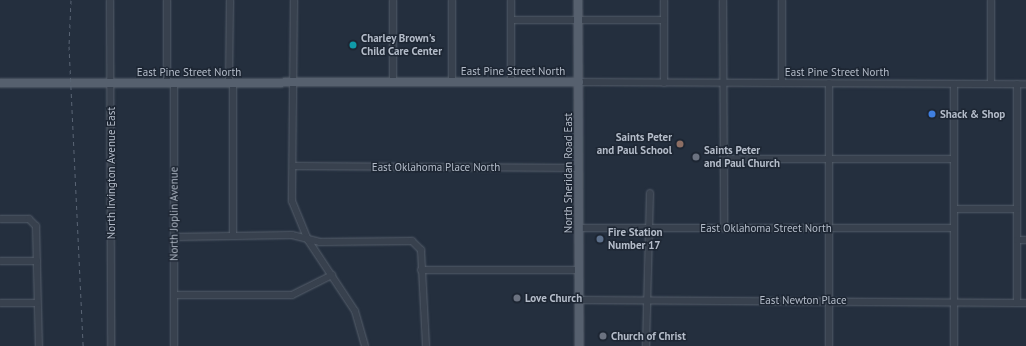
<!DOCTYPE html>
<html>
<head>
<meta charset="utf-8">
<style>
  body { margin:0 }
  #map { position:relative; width:1026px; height:346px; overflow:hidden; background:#242f3e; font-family:"PT Sans",sans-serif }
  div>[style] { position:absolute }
  .roads { filter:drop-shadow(0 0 1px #565f6c) drop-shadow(0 0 1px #565f6c) }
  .minor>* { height:6px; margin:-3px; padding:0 3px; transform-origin:3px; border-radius:3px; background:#38414e }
  .major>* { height:8px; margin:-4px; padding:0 4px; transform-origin:4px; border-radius:4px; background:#56606e }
  .rail>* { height:1px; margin-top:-0.5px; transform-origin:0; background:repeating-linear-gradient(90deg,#5a6575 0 4px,transparent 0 8px) }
  .dots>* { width:11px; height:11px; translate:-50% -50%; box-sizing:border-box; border:2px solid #1d2633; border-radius:50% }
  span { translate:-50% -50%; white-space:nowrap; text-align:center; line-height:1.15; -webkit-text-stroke:3px #1d2633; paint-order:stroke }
  .poi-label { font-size:11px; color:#b4bcc9; font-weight:700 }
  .left { translate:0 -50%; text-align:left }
  .right { translate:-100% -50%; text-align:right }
  .street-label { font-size:11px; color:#b4bcc9 }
</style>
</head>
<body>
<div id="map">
  <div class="roads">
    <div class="minor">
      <i style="left:110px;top:0;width:346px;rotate:89.8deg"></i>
      <i style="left:294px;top:0;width:201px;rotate:90.6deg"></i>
      <i style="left:292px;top:201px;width:42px;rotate:67.7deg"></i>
      <i style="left:308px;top:240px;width:85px;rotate:56.5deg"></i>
      <i style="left:355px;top:311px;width:36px;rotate:74deg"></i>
      <i style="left:452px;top:0;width:83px;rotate:90deg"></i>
      <i style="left:664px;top:0;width:83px;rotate:90deg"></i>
      <i style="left:723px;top:0;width:228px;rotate:89.7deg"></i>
      <i style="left:782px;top:0;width:83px;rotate:90deg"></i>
      <i style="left:991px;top:0;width:84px;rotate:90deg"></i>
      <i style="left:511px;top:20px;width:153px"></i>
      <i style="left:579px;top:82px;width:447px;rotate:0.3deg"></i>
      <i style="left:167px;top:83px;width:83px;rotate:-90deg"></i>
      <i style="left:229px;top:83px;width:83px;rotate:-89.3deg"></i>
      <i style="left:393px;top:83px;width:83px;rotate:-90deg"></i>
      <i style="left:511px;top:83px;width:83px;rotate:-90deg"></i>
      <i style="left:829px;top:83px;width:263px;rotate:90deg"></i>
      <i style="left:1017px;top:84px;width:219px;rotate:90deg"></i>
      <i style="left:723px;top:159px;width:231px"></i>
      <i style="left:293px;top:166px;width:286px;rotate:0.4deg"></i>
      <i style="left:954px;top:209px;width:63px"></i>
      <i style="left:0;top:219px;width:29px"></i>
      <i style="left:29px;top:219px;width:10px;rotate:45deg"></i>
      <i style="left:36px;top:226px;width:120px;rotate:88.6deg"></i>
      <i style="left:579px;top:228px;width:375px"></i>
      <i style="left:233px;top:236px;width:153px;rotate:-90deg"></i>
      <i style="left:174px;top:237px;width:118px;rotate:-1deg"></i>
      <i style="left:292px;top:235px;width:29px;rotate:14deg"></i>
      <i style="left:320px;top:242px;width:92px;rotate:-0.6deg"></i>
      <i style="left:412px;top:241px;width:13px;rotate:45deg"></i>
      <i style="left:421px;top:250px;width:96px;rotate:87deg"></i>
      <i style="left:1017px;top:240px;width:9px"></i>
      <i style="left:0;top:261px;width:37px"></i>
      <i style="left:421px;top:270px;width:158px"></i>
      <i style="left:174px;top:295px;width:118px"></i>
      <i style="left:292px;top:295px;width:45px;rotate:-26.6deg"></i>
      <i style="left:579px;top:300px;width:447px;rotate:0.4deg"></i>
      <i style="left:0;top:303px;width:37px"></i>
      <i style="left:174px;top:346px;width:263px;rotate:-90deg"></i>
      <i style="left:646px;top:346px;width:153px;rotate:-88.5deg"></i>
      <i style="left:954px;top:346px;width:262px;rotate:-90deg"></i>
    </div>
    <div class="major">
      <i style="left:578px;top:0;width:346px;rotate:89.8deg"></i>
      <i style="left:0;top:83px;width:579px;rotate:-0.1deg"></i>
    </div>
  </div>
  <div class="rail">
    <i style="left:71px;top:0;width:46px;rotate:92.5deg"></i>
    <i style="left:69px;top:46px;width:300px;rotate:87.3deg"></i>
  </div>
  <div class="dots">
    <i style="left:353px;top:45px;background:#0f9aa8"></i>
    <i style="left:932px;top:114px;background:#3f7fe0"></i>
    <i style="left:680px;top:144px;background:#8d6e63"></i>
    <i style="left:696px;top:157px;background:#6b7280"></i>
    <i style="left:600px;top:239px;background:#5c6f8a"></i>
    <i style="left:517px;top:298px;background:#6b7280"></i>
    <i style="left:603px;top:336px;background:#6b7280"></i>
  </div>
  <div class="poi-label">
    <span class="left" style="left:361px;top:45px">Charley Brown's<br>Child Care Center</span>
    <span class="left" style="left:940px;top:114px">Shack &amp; Shop</span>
    <span class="right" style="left:672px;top:144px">Saints Peter<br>and Paul School</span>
    <span class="left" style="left:704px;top:157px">Saints Peter<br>and Paul Church</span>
    <span class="left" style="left:608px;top:239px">Fire Station<br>Number 17</span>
    <span class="left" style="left:525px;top:298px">Love Church</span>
    <span class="left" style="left:611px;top:336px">Church of Christ</span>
  </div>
  <div class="street-label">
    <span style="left:513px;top:71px">East Pine Street North</span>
    <span style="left:189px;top:72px">East Pine Street North</span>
    <span style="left:837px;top:72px">East Pine Street North</span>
    <span style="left:436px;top:167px">East Oklahoma Place North</span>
    <span style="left:111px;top:173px;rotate:-90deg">North Irvington Avenue East</span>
    <span style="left:568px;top:173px;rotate:-90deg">North Sheridan Road East</span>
    <span style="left:174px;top:214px;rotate:-90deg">North Joplin Avenue</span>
    <span style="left:766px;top:228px">East Oklahoma Street North</span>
    <span style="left:803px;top:300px">East Newton Place</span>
  </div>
</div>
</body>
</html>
